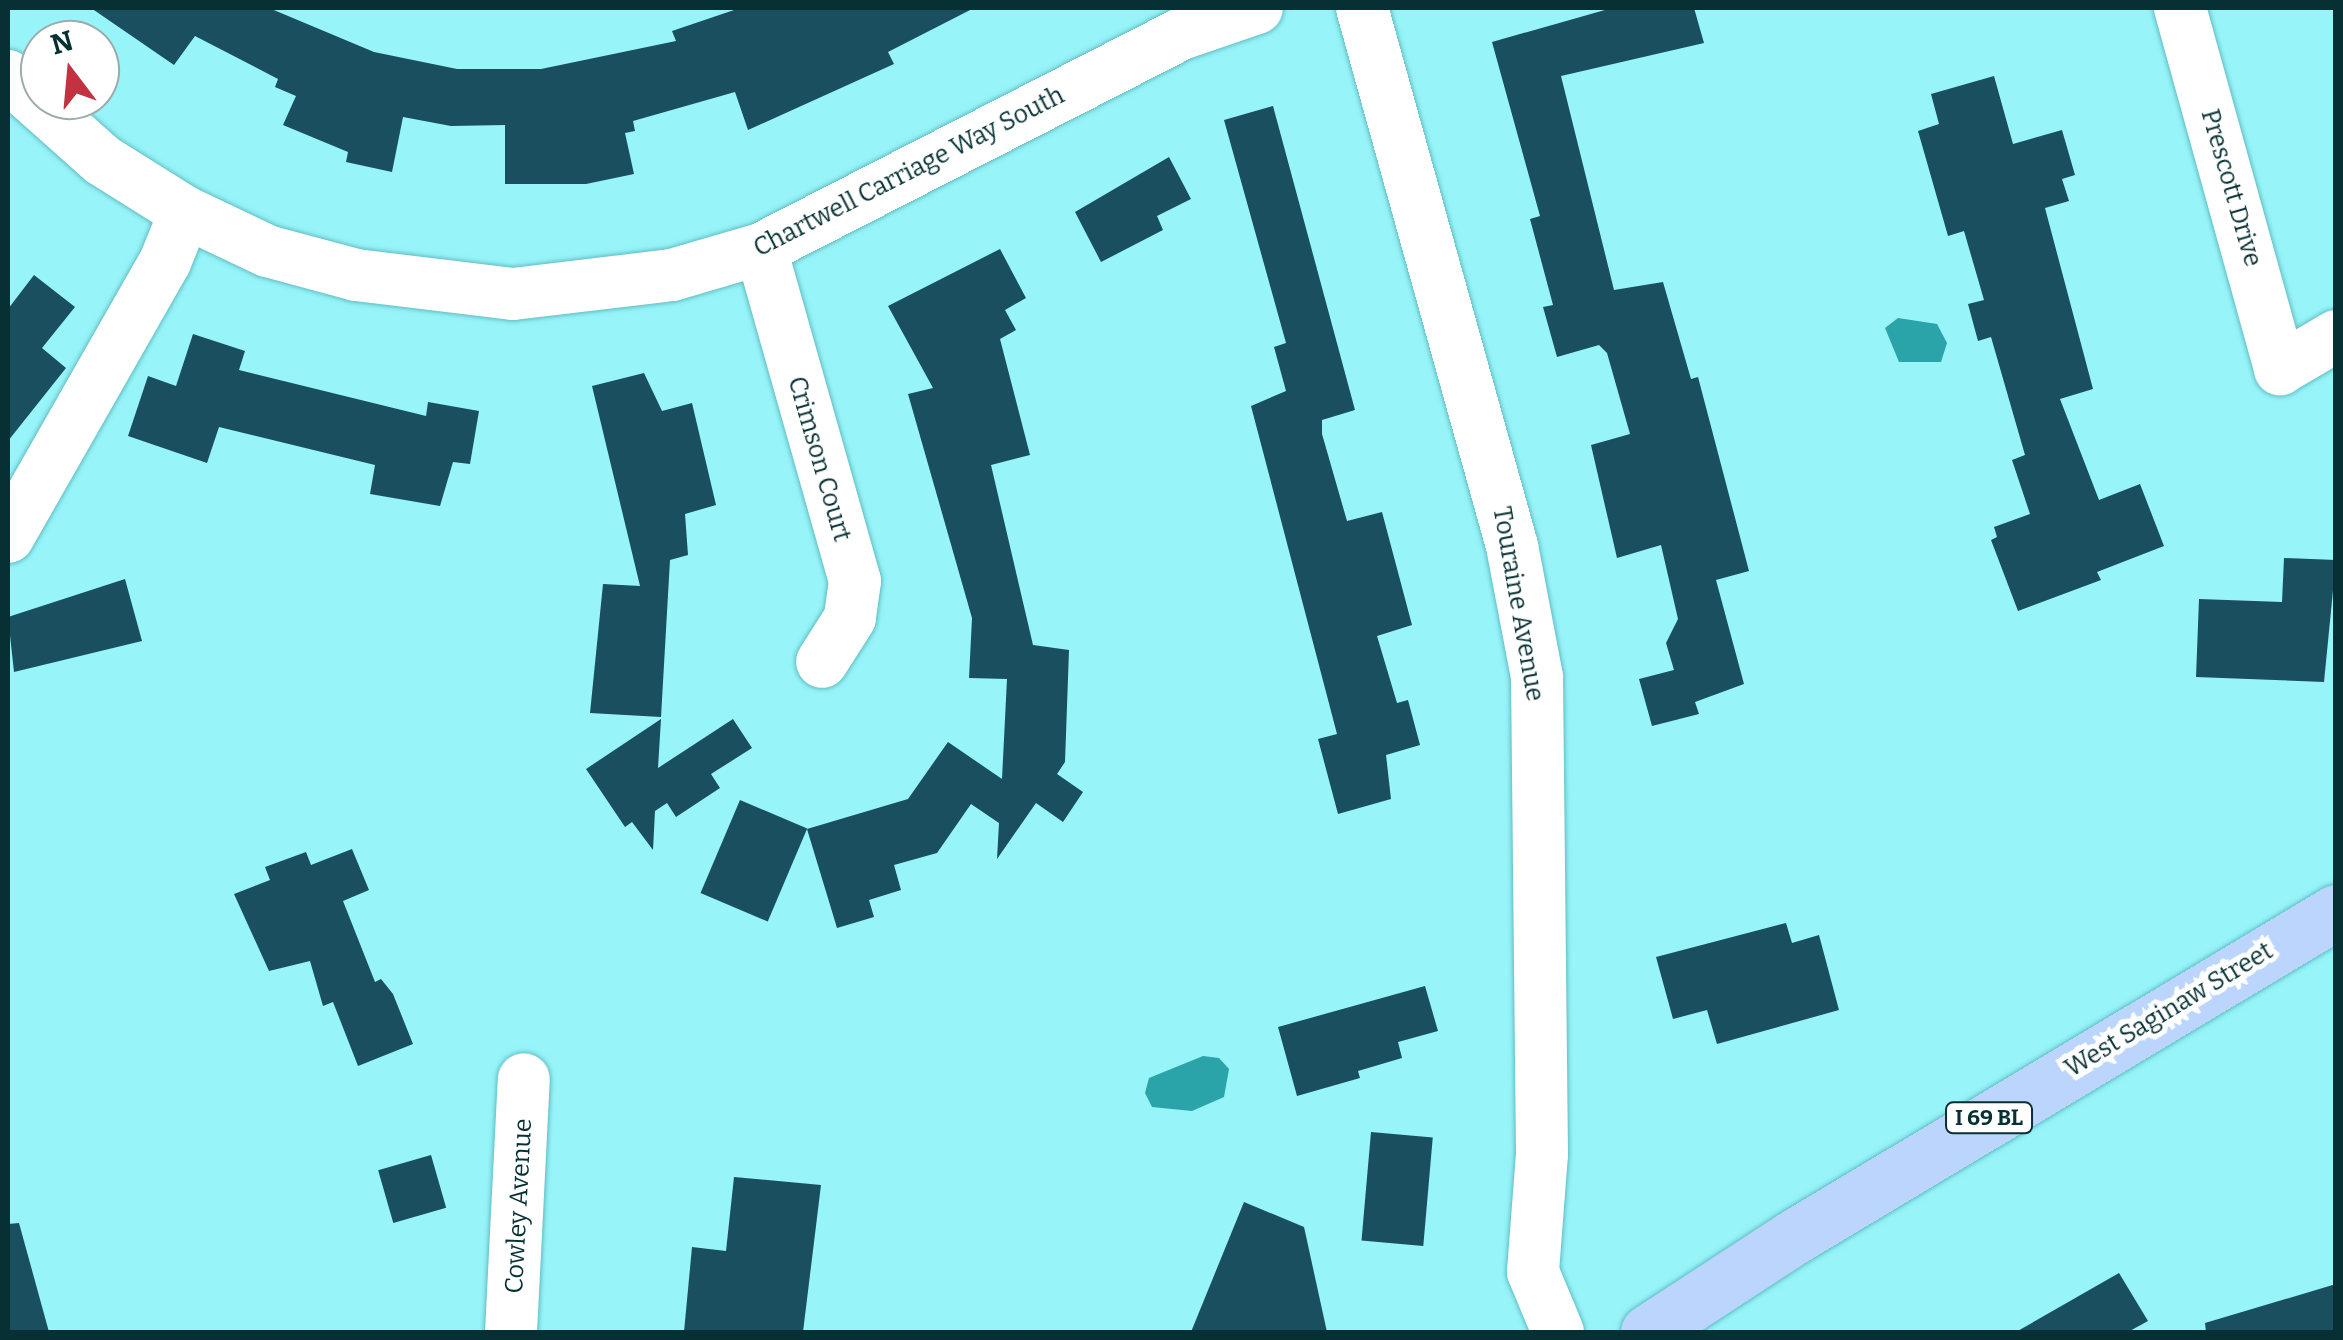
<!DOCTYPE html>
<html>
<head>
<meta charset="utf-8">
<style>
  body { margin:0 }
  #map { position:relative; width:2343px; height:1340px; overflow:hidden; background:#97f4f9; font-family:Bitter,serif }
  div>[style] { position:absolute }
  .water>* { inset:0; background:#2aa3a9 }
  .building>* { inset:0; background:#194f5e; transform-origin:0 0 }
  .roads { filter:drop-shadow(0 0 2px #60bdc3) drop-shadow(0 0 2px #60bdc3) }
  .minor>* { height:52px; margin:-26px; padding:0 26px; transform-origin:26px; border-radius:26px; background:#fff }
  .major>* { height:55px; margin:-27.5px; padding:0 27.5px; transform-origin:27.5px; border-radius:27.5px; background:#bcd5fd }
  span { translate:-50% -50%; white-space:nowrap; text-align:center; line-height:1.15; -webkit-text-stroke:10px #fff; paint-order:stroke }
  .shield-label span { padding:2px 8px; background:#fff; border:2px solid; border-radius:8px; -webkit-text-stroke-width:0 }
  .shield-label { font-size:22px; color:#063033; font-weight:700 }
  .street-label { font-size:25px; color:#063033 }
  .frame { position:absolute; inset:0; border:10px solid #063033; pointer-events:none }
  .north { position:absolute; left:20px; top:20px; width:100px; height:100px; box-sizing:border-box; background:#fff; border:2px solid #9bacad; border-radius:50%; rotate:344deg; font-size:28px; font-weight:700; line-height:40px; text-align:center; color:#063033 }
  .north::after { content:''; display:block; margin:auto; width:35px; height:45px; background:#c23240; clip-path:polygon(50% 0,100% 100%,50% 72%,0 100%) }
</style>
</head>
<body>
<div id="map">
  <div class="water">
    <i style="clip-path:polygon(1898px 318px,1937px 324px,1947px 343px,1941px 362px,1899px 362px,1885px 328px)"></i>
    <i style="clip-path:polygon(1203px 1056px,1219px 1058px,1229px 1069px,1224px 1097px,1192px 1111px,1152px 1107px,1145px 1093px,1149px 1078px)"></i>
  </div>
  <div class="building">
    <i style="clip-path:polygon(91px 8px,269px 8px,374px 52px,457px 69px,541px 69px,676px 41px,672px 31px,740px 8px,974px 8px,888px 52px,894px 64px,748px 130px,735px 92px,633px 121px,635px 131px,625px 133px,634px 174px,586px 184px,505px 184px,505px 125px,451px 126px,403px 117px,392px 172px,346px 162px,348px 152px,283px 125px,296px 96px,275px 87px,278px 79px,195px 36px,174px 65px)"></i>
    <i style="clip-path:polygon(1612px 8px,1694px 8px,1704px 43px,1561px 76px,1614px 290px,1663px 282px,1691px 379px,1698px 377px,1749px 571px,1716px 580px,1744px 684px,1695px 702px,1699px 714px,1652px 726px,1639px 679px,1674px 670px,1666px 643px,1678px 619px,1661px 545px,1617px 558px,1591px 445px,1630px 434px,1607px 353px,1599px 345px,1557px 357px,1543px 307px,1553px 305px,1530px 219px,1540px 216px,1492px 42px)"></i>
    <i style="clip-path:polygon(1994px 76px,2013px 144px,2062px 130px,2075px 175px,2062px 179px,2069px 201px,2045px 208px,2093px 389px,2060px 399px,2099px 500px,2140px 484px,2164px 546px,2097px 572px,2101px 580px,2018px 611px,1991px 540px,1997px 537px,1994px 527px,2030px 514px,2012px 460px,2025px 455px,1991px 337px,1978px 341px,1968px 304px,1984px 300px,1964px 231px,1948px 236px,1918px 131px,1939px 124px,1931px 94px)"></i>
    <i style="clip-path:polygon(1273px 106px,1355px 410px,1322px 420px,1322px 434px,1347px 521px,1382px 512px,1412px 625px,1377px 636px,1397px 703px,1408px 700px,1420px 745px,1386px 755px,1391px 799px,1338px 814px,1318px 739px,1337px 734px,1251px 406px,1286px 391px,1274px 347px,1286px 343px,1224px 120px)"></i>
    <i style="clip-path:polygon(1169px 157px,1191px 199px,1157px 216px,1163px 230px,1101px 262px,1075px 212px)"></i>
    <i style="clip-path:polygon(1000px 249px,1026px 298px,1005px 310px,1016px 330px,1000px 339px,1030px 455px,991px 465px,1033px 645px,1069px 650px,1065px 762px,1057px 774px,1083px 792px,1063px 822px,1036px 803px,997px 859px,999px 823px,971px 804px,937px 853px,894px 865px,901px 890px,869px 900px,874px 917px,837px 928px,807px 829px,908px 799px,948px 742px,1002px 779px,1007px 679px,969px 678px,972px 618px,908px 394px,933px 388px,888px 306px)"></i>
    <i style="clip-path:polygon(34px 275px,75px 307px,42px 348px,66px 368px,8px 441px,8px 309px)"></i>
    <i style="clip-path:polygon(193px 334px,245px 351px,239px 370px,426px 416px,428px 402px,479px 411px,470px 464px,453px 462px,440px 506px,370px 494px,375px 465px,219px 427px,207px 463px,128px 436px,148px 376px,176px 386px)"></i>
    <i style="clip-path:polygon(644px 373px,662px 411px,692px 403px,716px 505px,685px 514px,688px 555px,670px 560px,661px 717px,590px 713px,603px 584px,640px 586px,592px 386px)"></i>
    <i style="clip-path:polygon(2284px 558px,2336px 560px,2324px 682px,2196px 677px,2199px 599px,2282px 602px)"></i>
    <i style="clip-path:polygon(125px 579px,142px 641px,14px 672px,8px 617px)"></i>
    <i style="clip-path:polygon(661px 719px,658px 768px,733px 719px,752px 748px,711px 774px,720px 788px,676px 817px,667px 803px,655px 811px,653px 850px,632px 822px,625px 827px,586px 769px)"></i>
    <i style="left:740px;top:800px;width:73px;height:101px;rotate:23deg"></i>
    <i style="clip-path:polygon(352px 849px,369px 890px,343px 901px,375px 982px,381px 979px,393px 994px,413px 1044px,358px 1066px,333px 1002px,323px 1006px,310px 961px,269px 971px,234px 894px,270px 880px,265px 867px,306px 852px,311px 865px)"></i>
    <i style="clip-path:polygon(1786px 923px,1792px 943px,1819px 935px,1839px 1010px,1717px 1044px,1707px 1010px,1673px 1019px,1656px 957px)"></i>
    <i style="clip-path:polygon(1425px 986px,1438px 1031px,1398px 1042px,1402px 1058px,1358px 1071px,1360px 1078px,1297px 1096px,1278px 1027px)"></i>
    <i style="left:1371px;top:1132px;width:62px;height:109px;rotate:5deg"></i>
    <i style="left:431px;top:1155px;width:55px;height:55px;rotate:74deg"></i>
    <i style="clip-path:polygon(734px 1177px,821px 1185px,803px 1332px,684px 1332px,692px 1247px,726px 1251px)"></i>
    <i style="clip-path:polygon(1244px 1202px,1304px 1227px,1327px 1332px,1191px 1332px)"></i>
    <i style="clip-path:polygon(19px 1223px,49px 1332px,8px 1332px,8px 1224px)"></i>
    <i style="clip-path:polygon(2119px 1273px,2148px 1321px,2128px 1332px,2016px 1332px)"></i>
    <i style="clip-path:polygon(2336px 1284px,2336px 1332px,2206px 1332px,2205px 1323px)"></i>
  </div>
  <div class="roads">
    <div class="minor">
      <i style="left:1362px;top:8px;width:559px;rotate:74.42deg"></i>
      <i style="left:1512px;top:546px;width:133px;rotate:79.2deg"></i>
      <i style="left:1537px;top:677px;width:477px;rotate:89.4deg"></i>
      <i style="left:1542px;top:1154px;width:118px;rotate:94.4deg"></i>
      <i style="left:1533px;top:1272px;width:65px;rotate:67.4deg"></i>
      <i style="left:2180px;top:8px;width:375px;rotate:74.5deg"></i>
      <i style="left:2280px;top:369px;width:65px;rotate:-30.5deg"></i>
      <i style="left:8px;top:76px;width:126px;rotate:41.8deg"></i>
      <i style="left:102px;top:160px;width:98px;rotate:32.1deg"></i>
      <i style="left:185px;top:212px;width:91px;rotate:25.4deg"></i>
      <i style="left:267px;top:251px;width:92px;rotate:15.1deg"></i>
      <i style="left:356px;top:275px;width:158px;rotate:6.9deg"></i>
      <i style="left:513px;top:294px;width:160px;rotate:-6.8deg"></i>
      <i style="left:672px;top:275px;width:93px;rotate:-16.3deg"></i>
      <i style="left:761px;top:249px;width:475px;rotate:-27.1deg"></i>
      <i style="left:1184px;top:33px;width:77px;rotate:-18.9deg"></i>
      <i style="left:761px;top:249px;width:345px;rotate:74.2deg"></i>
      <i style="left:855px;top:581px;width:37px;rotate:98deg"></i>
      <i style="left:850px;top:618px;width:52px;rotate:122.5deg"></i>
      <i style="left:8px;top:537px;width:317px;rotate:-60.3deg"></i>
      <i style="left:165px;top:262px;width:54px;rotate:-68.2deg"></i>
      <i style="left:511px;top:1332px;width:253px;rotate:-87.1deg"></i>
    </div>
    <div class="major">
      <i style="left:1648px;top:1332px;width:172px;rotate:-33.1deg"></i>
      <i style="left:1792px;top:1238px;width:634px;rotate:-30.93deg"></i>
    </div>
  </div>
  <div class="shield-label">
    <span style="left:1989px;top:1118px">I 69 BL</span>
  </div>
  <div class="street-label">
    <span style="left:909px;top:172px;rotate:-27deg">Chartwell Carriage Way South</span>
    <span style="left:2231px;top:188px;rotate:74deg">Prescott Drive</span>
    <span style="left:819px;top:459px;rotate:74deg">Crimson Court</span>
    <span style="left:1518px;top:604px;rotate:80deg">Touraine Avenue</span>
    <span style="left:2169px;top:1010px;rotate:-31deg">West Saginaw Street</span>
    <span style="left:519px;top:1206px;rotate:-87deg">Cowley Avenue</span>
  </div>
  <div class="frame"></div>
  <div class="north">N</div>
</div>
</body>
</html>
